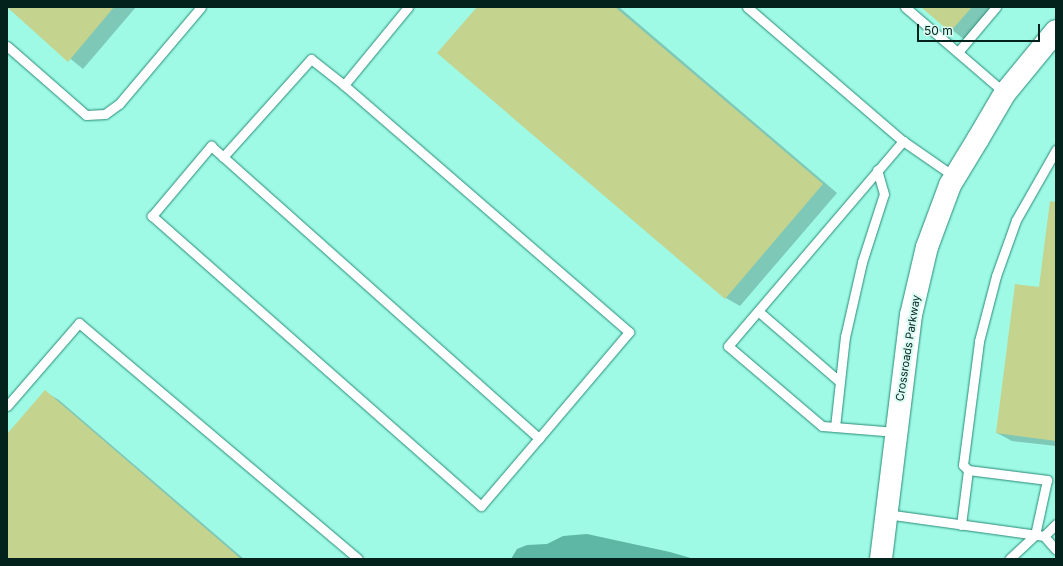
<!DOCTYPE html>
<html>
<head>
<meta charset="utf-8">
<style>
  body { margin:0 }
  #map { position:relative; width:1063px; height:566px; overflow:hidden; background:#9efae5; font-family:Inter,sans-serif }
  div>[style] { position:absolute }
  .water>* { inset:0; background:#5eb6a4 }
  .shadow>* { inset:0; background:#0003 }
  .building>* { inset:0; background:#c4d38e }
  .roads { filter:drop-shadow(0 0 1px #288a78) drop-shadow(0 0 1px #288a78) }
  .service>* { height:9px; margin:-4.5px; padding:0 4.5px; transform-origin:4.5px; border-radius:4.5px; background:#fff }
  .tertiary>* { height:22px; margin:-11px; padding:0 11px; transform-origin:11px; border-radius:11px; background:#fff }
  span { translate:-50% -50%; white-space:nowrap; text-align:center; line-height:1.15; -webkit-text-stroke:4px #d9fbf2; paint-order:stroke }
  .street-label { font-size:11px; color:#04221c }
  .frame { position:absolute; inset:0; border:8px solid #04221c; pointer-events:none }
  .scale { position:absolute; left:917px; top:24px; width:123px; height:18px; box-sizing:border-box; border:2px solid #04221c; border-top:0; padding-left:5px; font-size:12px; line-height:14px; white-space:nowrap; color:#04221c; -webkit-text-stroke:3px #d9fbf2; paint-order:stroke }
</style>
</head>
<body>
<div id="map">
  <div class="water">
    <i style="clip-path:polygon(587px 534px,670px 552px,694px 559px,511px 559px,517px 549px,527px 545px,547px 544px,563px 536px)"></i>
  </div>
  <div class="shadow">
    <i style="clip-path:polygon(7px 7px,136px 7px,83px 69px)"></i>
    <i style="clip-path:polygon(478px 7px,619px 7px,837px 193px,740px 306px,726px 298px)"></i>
    <i style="clip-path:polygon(922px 7px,993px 7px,965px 40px)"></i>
    <i style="clip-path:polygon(1056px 203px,1056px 446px,1012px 441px,997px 433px,1040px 288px)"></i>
    <i style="clip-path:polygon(45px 392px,59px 400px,244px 559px,7px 559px,7px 436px)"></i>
  </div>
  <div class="building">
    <i style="clip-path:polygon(7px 7px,114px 7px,68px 62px)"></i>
    <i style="clip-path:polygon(477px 7px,615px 7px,823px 184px,725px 299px,437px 53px)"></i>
    <i style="clip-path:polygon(921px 7px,972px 7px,950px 32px)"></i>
    <i style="clip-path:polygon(1050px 201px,1056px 202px,1056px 441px,996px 433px,1015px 284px,1039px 287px)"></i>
    <i style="clip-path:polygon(45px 390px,241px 559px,7px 559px,7px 434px)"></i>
  </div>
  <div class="roads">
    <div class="service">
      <i style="left:408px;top:7px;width:101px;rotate:129.4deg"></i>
      <i style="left:344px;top:85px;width:377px;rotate:40.9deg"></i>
      <i style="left:629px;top:332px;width:139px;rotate:130.3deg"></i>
      <i style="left:539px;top:438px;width:89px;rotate:130.5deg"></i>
      <i style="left:481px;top:506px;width:439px;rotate:-138.6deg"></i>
      <i style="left:152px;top:216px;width:92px;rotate:-49.9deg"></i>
      <i style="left:211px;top:146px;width:439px;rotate:41.7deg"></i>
      <i style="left:747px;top:7px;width:206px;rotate:40.7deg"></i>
      <i style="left:905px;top:7px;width:132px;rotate:40.7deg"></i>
      <i style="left:7px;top:46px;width:105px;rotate:41.1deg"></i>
      <i style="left:86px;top:115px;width:19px;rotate:-3deg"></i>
      <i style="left:105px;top:114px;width:17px;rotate:-36deg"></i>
      <i style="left:119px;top:104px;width:127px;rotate:-49.8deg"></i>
      <i style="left:958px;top:52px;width:59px;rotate:-49.8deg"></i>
      <i style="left:223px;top:157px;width:132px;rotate:-48.1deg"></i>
      <i style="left:311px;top:59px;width:42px;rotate:38.2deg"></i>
      <i style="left:758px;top:311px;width:108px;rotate:40.9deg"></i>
      <i style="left:7px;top:406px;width:110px;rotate:-49.1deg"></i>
      <i style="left:79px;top:323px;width:365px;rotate:40.2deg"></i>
      <i style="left:835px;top:427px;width:91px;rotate:-83.7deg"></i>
      <i style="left:845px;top:337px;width:77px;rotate:-77.2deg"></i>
      <i style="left:862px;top:262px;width:71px;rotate:-72.1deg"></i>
      <i style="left:884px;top:194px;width:25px;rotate:-106deg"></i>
      <i style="left:896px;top:432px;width:74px;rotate:-175.4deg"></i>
      <i style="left:822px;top:426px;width:123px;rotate:-139.6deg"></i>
      <i style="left:728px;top:346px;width:270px;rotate:-49.5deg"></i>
      <i style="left:903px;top:141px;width:63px;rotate:34.7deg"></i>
      <i style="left:968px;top:470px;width:80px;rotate:7.2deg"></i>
      <i style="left:1047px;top:480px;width:56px;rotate:102.3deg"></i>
      <i style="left:1035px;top:535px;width:35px;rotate:137deg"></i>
      <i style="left:886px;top:514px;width:160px;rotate:7.9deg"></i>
      <i style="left:1044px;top:536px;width:17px;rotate:-45deg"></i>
      <i style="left:961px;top:525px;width:55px;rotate:-82.7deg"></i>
      <i style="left:968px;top:470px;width:7px;rotate:-135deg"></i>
      <i style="left:963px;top:465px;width:125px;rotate:-82.6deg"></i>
      <i style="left:979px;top:341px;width:67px;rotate:-75.3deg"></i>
      <i style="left:996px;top:276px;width:59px;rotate:-70.3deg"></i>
      <i style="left:1016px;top:220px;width:81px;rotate:-60.3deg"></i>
      <i style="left:1044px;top:536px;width:18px;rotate:49deg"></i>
    </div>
    <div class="tertiary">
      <i style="left:881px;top:559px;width:246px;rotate:-83deg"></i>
      <i style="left:911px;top:315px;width:70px;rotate:-76.8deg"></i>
      <i style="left:927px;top:247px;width:66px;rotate:-69.6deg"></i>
      <i style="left:950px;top:185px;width:54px;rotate:-58.7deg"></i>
      <i style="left:978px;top:139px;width:53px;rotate:-59.6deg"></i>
      <i style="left:1005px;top:93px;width:80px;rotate:-50.6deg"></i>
    </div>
  </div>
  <div class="street-label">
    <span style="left:908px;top:348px;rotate:-81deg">Crossroads Parkway</span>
  </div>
  <div class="frame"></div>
  <div class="scale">50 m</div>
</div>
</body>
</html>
